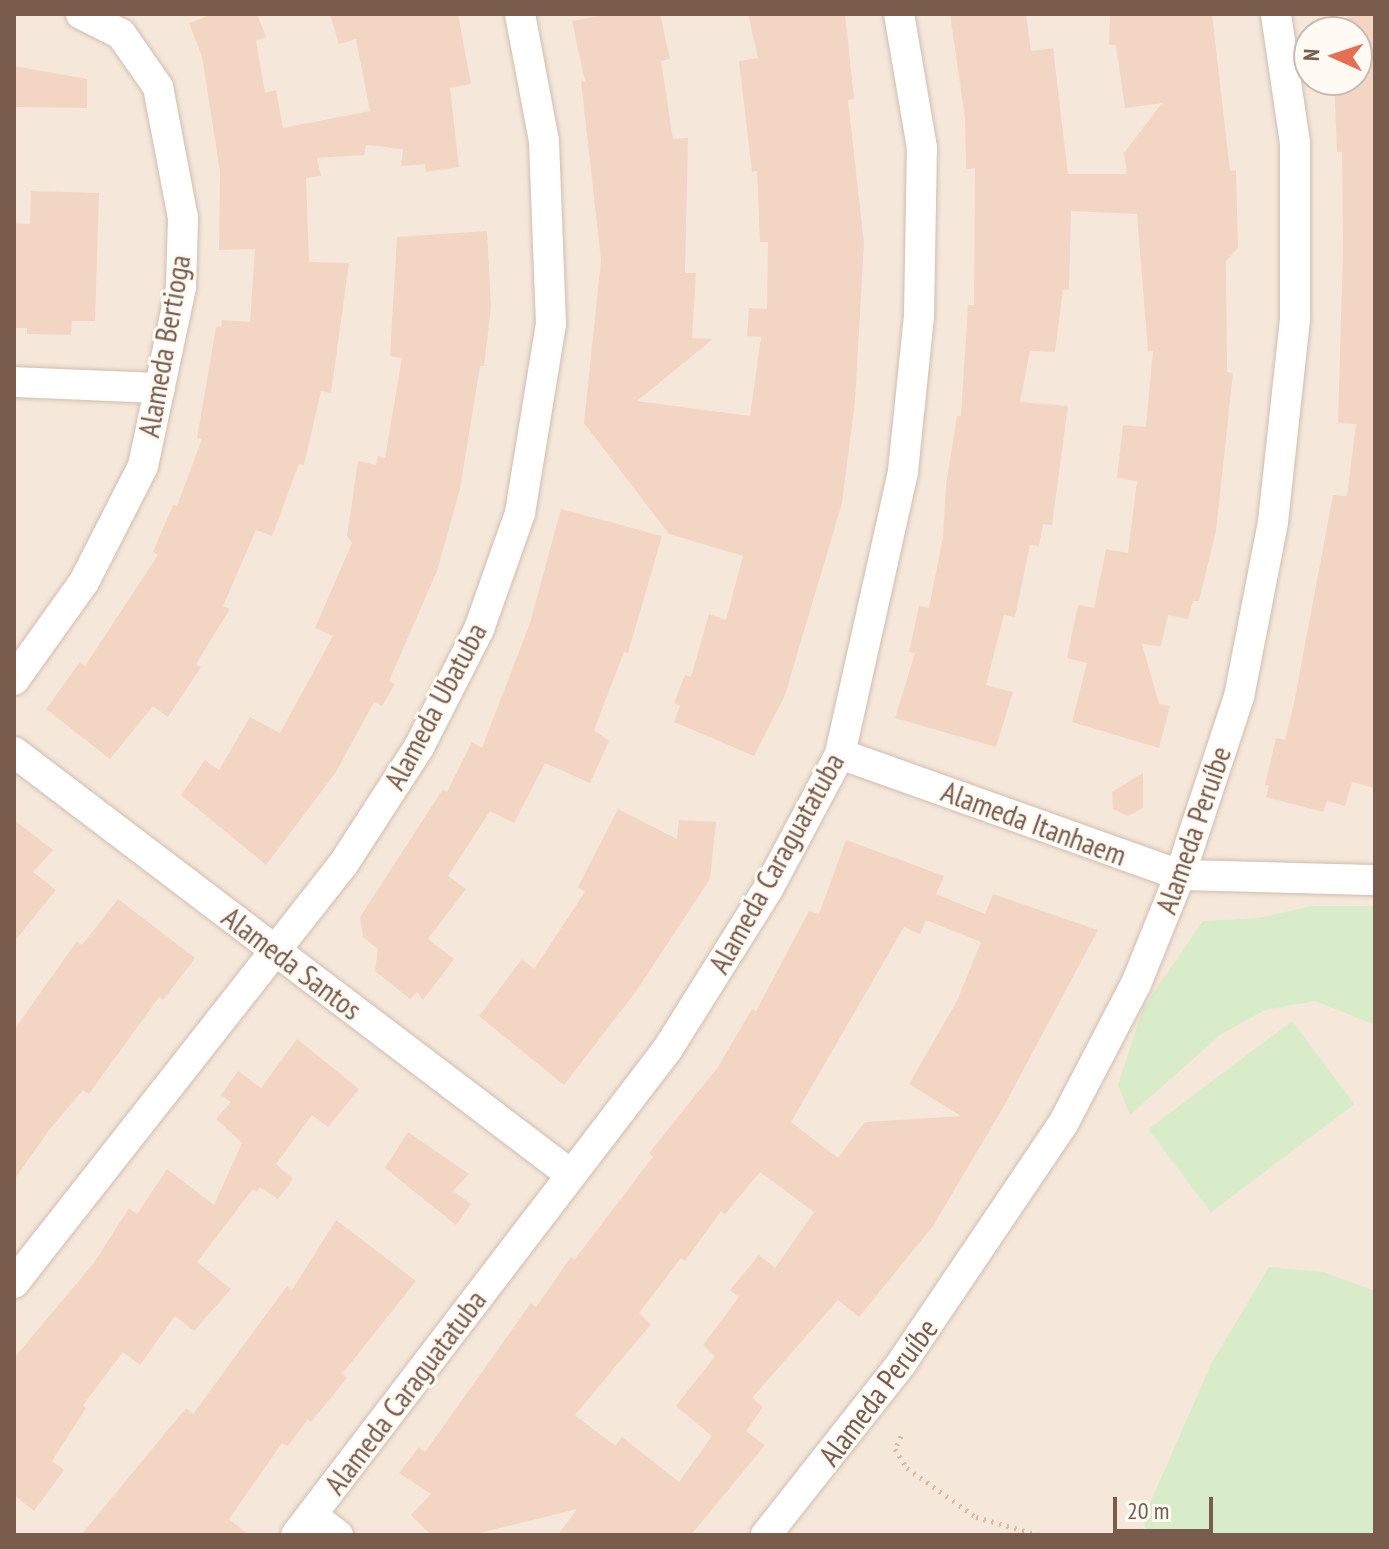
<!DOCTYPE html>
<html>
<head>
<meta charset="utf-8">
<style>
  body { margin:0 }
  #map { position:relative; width:1389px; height:1549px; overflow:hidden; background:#fdf6ec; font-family:"PT Sans Narrow",sans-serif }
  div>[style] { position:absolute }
  .residential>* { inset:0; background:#f5e8da }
  .green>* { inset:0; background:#d8ecc9; transform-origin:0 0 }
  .building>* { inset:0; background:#f3d5c3 }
  .path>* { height:5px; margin-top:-2.5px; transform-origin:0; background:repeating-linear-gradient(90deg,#d9b8a5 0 2px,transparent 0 8px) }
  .roads { filter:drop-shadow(0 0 2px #d1beb0) drop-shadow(0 0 2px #d1beb0) }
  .street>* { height:30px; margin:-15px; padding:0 15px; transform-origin:15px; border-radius:15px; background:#fff }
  span { translate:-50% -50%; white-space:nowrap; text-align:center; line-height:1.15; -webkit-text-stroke:6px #fffaf3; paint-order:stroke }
  .street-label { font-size:30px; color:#7a5c4d }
  .frame { position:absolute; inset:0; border:16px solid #7a5c4d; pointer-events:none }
  .north { position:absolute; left:1293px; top:16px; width:80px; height:80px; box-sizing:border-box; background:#fffaf3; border:2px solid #cabbb1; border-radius:50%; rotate:273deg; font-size:22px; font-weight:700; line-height:32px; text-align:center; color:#7a5c4d }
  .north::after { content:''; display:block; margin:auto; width:28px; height:36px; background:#e76f51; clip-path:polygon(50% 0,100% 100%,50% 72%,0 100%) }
  .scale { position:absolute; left:1113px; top:1497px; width:100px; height:36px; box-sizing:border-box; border:4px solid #7a5c4d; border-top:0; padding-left:10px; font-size:24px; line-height:28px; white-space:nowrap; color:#7a5c4d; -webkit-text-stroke:6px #fffaf3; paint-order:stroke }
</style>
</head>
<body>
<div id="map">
  <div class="residential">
    <i style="clip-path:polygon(evenodd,14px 14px,1375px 14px,1375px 1527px,1348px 1535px,14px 1535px,14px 14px,1309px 32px,1357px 32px,1357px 80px,1309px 80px,1309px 32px)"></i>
  </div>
  <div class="green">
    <i style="clip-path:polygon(1311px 906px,1375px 906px,1375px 1025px,1315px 1001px,1265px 1010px,1220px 1035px,1130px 1115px,1118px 1085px,1143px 1008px,1203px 921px,1259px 918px)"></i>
    <i style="left:1292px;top:1021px;width:104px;height:180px;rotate:53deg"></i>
    <i style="clip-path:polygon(1269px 1267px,1324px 1272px,1375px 1291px,1375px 1535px,1148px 1535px,1143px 1519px,1212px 1362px)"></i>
  </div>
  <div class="building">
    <i style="clip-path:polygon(213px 14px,257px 14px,266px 37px,256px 41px,265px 93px,276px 90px,283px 128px,370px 111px,356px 39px,339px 44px,330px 14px,458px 14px,471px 84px,450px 88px,459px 167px,426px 172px,425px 164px,401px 166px,403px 149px,366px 145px,364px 155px,317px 158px,321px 176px,306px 178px,309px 262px,349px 263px,331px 393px,321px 391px,304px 465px,299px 464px,272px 536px,256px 530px,223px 606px,230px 609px,196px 664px,201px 667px,168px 717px,153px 706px,110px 759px,46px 709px,80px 662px,85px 666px,158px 555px,153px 552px,173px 505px,177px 506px,202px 439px,197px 438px,216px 327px,221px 327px,222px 320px,250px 322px,255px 249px,219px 250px,220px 172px,202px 56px,189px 23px)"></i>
    <i style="clip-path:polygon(609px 14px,660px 14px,670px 59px,661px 61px,673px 139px,688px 138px,685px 273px,696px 273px,692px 338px,713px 339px,637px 401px,750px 416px,761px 337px,747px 336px,749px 308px,767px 309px,768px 242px,760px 242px,757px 171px,752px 172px,739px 61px,758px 58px,748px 14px,845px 14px,854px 99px,848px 100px,864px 244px,855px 401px,842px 503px,785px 695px,754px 756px,674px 722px,680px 706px,674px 703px,685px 675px,691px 677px,709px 614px,726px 620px,743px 556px,669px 534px,584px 423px,601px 260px,581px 81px,585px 81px,572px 21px)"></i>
    <i style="clip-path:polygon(950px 14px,1026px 14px,1031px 51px,1053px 48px,1068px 174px,1127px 174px,1124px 153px,1162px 103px,1125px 108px,1116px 45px,1109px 45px,1110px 14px,1212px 14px,1230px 171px,1236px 170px,1238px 248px,1226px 261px,1227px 372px,1233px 373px,1216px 531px,1199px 601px,1193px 601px,1188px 619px,1168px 615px,1161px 646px,1142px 644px,1159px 704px,1170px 706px,1159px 748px,1072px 722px,1087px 663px,1067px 658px,1078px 605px,1094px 608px,1106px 549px,1128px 553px,1137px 481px,1117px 478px,1123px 425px,1146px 427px,1153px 351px,1148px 351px,1137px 214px,1071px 211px,1069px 289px,1063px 290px,1055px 352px,1030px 351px,1020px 402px,1068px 406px,1052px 525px,1043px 524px,1039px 546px,1030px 545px,1015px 617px,1004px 615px,986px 685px,1013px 692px,996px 747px,895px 718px,915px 653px,909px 652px,919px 606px,929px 608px,943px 537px,946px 485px,957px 416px,961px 416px,968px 305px,974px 305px,975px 168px,966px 169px,965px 118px)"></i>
    <i style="clip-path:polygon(1356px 14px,1375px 14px,1375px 788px,1352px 782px,1345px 806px,1327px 801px,1323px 812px,1266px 797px,1269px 785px,1265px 785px,1276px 738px,1285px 740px,1294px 703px,1333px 495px,1347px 496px,1356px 424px,1338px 423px,1343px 249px,1342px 152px,1337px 152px,1334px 80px,1357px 80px,1357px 32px,1343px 32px,1341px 20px)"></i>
    <i style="clip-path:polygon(14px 66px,87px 79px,87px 108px,14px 107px)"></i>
    <i style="clip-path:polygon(31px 191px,99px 193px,95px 321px,72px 321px,71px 335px,27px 334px,27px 328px,14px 328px,14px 223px,30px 224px)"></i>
    <i style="clip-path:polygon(487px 231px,491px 307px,484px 366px,480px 366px,460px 489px,437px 571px,389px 681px,395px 684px,382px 706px,374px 702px,336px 772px,266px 865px,181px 795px,205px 760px,219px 770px,250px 717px,280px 733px,333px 636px,315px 628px,352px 543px,347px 536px,358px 461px,376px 465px,378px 456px,385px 458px,402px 358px,390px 356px,397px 237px)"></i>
    <i style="clip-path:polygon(561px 509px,662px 536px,628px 653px,624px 652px,594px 730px,609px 741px,590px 783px,545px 763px,514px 823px,490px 811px,448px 876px,466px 889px,428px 939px,454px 959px,423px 1000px,417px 992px,410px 999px,375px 971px,378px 949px,363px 937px,360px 917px,443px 789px,447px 792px,472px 742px,482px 748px,530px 623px)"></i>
    <i style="clip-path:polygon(1143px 773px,1143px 808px,1128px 816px,1113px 809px,1112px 792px)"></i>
    <i style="clip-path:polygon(618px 809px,677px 839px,679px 820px,716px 822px,710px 879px,637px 990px,564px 1085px,479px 1016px,522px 959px,534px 969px,585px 892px,578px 887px)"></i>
    <i style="clip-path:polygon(14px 820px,53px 850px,33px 872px,56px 890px,14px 942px)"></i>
    <i style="clip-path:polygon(evenodd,846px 840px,944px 876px,936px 894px,985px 914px,993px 894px,1098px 930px,1004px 1106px,933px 1226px,859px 1317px,838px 1300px,752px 1398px,763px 1407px,746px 1431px,765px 1445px,691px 1535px,558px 1535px,577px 1509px,472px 1535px,431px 1535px,411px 1515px,431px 1494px,399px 1473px,419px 1447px,425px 1452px,531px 1303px,536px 1307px,571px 1257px,574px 1260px,653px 1157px,649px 1153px,718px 1067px,752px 1009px,756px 1011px,809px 911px,819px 914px,846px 840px,926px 920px,981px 942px,957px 1001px,909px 1084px,961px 1116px,865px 1122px,838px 1158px,791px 1122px,904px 927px,920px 934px,926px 920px,846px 840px,760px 1172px,814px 1212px,775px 1268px,759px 1255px,730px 1290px,739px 1297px,703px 1345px,715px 1356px,676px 1406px,712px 1436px,679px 1482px,622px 1437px,615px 1446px,575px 1415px,651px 1324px,639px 1313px,681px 1258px,685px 1261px,721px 1211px,725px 1214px,760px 1172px)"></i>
    <i style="clip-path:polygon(118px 899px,195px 958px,163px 1000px,159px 997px,89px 1094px,83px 1090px,49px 1130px,14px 1180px,14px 1030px,77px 941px,82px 945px)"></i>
    <i style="clip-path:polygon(297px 1039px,359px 1089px,328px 1127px,312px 1115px,276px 1164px,293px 1179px,278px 1199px,260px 1187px,257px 1192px,253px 1189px,197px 1262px,231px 1289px,194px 1331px,175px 1316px,140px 1365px,123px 1352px,83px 1405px,86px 1408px,52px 1461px,64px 1470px,34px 1511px,14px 1495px,14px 1358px,93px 1264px,129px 1208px,137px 1214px,167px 1169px,214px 1205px,242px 1143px,216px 1119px,231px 1102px,221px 1095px,238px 1071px,261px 1088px)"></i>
    <i style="clip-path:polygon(408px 1132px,469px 1174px,453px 1191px,471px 1204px,456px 1225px,385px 1168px)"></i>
    <i style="clip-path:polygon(336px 1220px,416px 1281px,342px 1374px,347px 1378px,311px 1422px,308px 1419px,288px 1446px,282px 1443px,229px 1519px,249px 1535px,81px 1535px,186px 1408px,193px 1414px,287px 1286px,292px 1290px)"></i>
  </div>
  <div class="path">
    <i style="left:901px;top:1436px;width:14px;rotate:115deg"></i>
    <i style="left:895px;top:1449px;width:22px;rotate:58deg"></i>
    <i style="left:907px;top:1468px;width:85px;rotate:35.4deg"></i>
    <i style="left:976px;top:1517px;width:66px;rotate:15.9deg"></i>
  </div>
  <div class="roads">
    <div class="street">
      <i style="left:14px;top:382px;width:146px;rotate:2.4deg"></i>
      <i style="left:14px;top:680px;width:120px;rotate:-54.5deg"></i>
      <i style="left:84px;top:582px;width:130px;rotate:-63deg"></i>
      <i style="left:143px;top:466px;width:183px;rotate:-78deg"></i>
      <i style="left:181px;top:287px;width:69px;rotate:-88.3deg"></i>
      <i style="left:183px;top:218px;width:133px;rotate:-100.8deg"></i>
      <i style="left:158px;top:87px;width:65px;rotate:-124.9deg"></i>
      <i style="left:121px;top:34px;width:45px;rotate:-153.4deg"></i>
      <i style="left:14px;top:752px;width:698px;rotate:37.2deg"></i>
      <i style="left:840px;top:754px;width:361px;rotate:19.6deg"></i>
      <i style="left:1180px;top:875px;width:195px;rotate:1.5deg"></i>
      <i style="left:14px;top:1283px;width:534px;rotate:-51.84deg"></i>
      <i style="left:344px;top:863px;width:138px;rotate:-57.1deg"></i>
      <i style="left:419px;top:747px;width:132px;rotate:-63deg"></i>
      <i style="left:479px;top:629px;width:123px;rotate:-70.5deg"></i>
      <i style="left:520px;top:513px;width:192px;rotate:-80.7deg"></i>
      <i style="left:551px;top:324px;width:183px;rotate:-92.2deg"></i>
      <i style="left:544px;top:141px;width:129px;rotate:-100.7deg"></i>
      <i style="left:312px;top:1515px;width:33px;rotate:38deg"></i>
      <i style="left:296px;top:1535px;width:611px;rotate:-52.59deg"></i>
      <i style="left:667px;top:1050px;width:190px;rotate:-57.9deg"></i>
      <i style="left:768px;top:889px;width:153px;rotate:-61.9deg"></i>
      <i style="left:840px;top:754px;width:290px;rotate:-77.4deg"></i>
      <i style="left:903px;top:471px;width:156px;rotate:-84.1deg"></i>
      <i style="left:919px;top:316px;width:168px;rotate:-89deg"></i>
      <i style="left:922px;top:148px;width:136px;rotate:-99.7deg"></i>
      <i style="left:766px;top:1535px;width:218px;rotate:-51.7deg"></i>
      <i style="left:901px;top:1364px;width:290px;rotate:-56deg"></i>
      <i style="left:1063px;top:1124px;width:158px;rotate:-62.5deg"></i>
      <i style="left:1136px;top:984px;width:118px;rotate:-68deg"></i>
      <i style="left:1180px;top:875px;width:188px;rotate:-71.7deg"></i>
      <i style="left:1239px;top:697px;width:178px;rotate:-79deg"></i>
      <i style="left:1273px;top:522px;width:205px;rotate:-83.8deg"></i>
      <i style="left:1295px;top:318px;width:175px;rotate:-90deg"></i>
      <i style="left:1295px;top:143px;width:130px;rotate:-98.4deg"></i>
    </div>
  </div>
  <div class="street-label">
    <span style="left:164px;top:346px;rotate:-80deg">Alameda Bertioga</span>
    <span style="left:435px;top:706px;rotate:-62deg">Alameda Ubatuba</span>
    <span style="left:1034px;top:823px;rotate:20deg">Alameda Itanhaem</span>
    <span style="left:1193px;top:830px;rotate:-71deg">Alameda Peruíbe</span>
    <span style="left:776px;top:863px;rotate:-61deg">Alameda Caraguatatuba</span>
    <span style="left:292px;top:963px;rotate:37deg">Alameda Santos</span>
    <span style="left:405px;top:1392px;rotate:-53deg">Alameda Caraguatatuba</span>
    <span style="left:878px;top:1392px;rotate:-53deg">Alameda Peruíbe</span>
  </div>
  <div class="frame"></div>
  <div class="north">N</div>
  <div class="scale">20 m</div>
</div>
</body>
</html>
